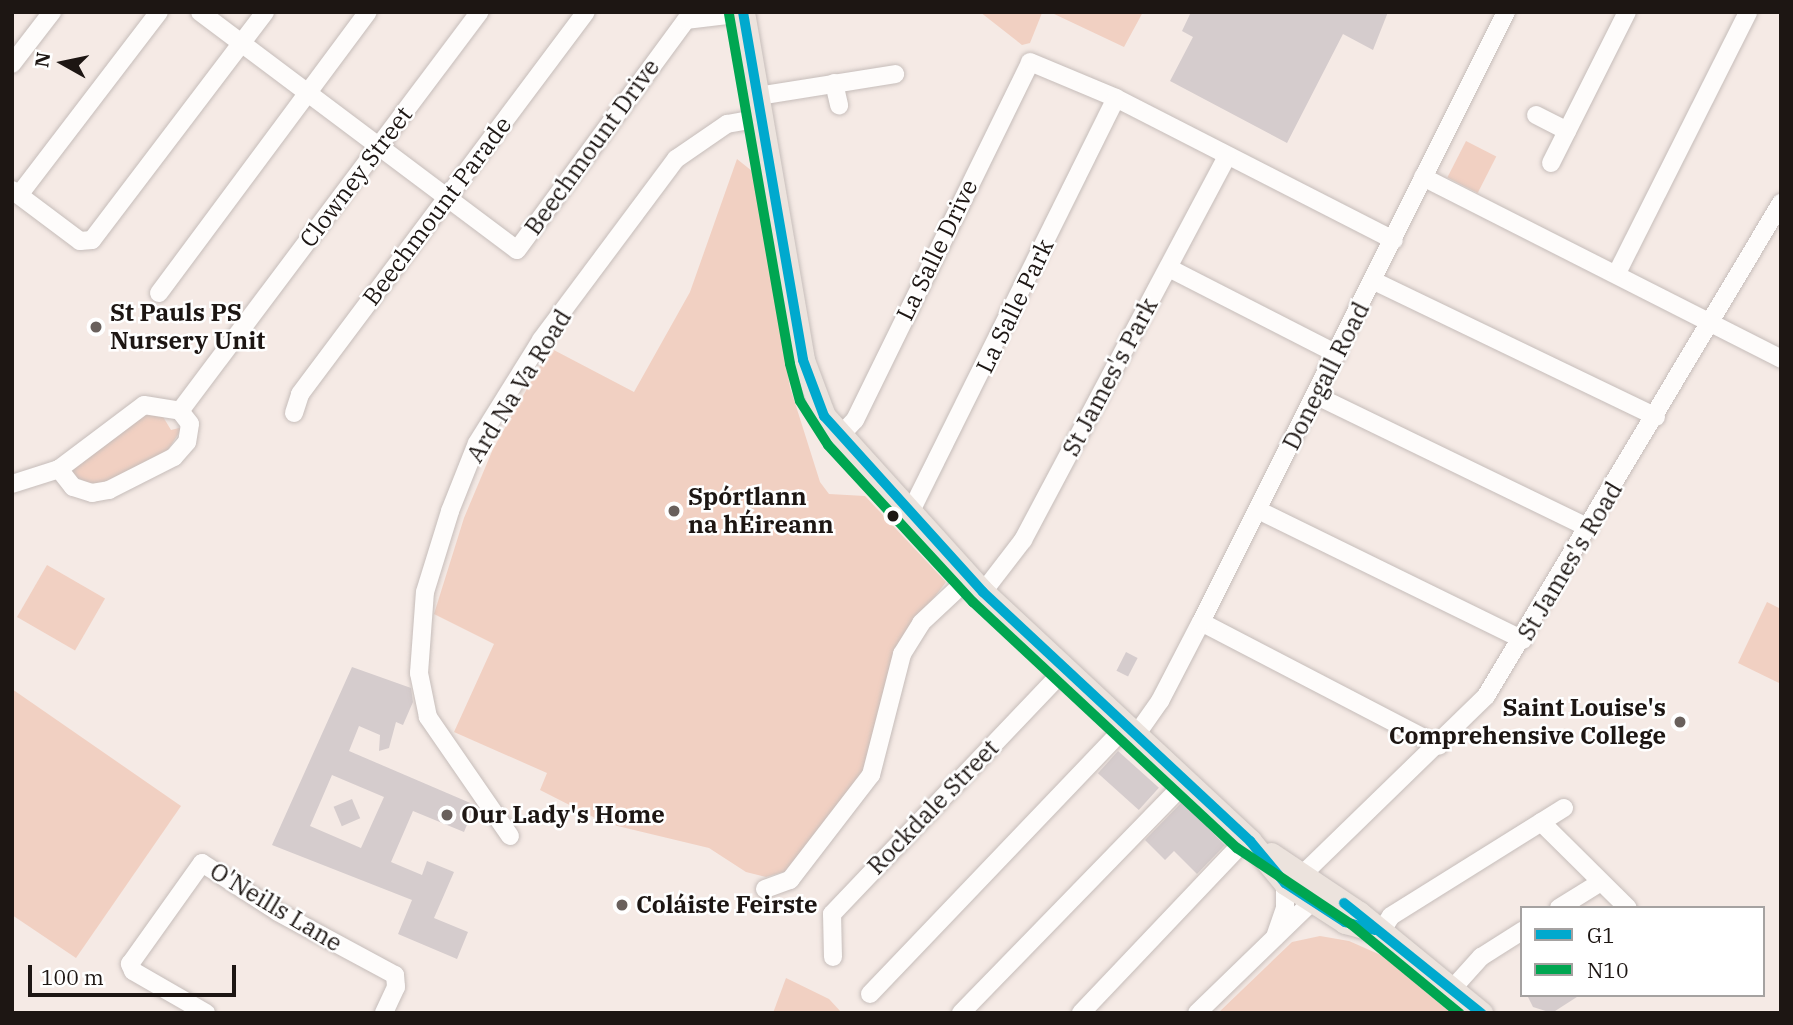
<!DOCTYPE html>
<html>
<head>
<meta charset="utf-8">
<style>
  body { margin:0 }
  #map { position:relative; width:1793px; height:1025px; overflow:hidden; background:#f5eae5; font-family:"IBM Plex Serif",serif }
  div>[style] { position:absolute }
  .green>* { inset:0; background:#f1d0c2; transform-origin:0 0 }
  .building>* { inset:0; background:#d5cccd; transform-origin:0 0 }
  .roads { filter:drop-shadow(0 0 2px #c6bdba) drop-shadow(0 0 2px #c6bdba) }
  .minor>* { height:18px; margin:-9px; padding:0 9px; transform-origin:9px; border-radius:9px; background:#fefcfb }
  .major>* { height:23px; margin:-11.5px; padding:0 11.5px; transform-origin:11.5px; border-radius:11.5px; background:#ece3dd }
  .bus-1>* { height:10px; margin:-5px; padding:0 5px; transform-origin:5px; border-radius:5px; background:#00a9ce }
  .bus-2>* { height:10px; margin:-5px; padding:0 5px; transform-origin:5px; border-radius:5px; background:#00a651 }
  .dots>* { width:19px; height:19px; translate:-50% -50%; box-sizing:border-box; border:4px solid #fff; border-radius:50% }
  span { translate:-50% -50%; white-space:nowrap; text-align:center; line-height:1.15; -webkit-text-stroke:5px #fff; paint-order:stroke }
  .street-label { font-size:24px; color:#1d1613 }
  .poi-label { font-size:24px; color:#1d1613; font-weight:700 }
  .left { translate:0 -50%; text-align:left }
  .right { translate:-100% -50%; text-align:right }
  .frame { position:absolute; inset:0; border:14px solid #1d1613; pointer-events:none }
  .legend { position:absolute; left:1520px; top:906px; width:245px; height:91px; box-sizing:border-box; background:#fff; border:2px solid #a5a2a1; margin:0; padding:9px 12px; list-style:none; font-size:21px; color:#1d1613 }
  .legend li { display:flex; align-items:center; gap:14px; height:35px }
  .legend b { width:35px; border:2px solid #a5a2a1 }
  .north { position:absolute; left:28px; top:28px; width:70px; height:70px; -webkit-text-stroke:5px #fff; paint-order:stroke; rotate:279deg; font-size:19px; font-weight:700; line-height:28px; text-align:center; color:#1d1613 }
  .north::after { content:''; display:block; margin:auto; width:24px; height:32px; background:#1d1613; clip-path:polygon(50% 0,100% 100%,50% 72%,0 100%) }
  .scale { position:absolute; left:28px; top:965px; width:208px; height:32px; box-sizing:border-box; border:4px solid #1d1613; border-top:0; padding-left:9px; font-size:21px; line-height:24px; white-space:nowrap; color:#1d1613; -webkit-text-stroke:5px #fff; paint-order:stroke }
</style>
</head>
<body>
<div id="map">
  <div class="green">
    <i style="clip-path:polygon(980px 12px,1143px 12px,1124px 47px,1052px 13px,1042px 13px,1030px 43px,1022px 45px)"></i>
    <i style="left:1466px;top:141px;width:34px;height:41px;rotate:27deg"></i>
    <i style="clip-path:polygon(737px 159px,752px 171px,790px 387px,820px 482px,829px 494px,865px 496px,946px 582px,900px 642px,859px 783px,790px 870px,766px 877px,746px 872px,709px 848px,605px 823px,540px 790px,547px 773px,454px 732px,494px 644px,434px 614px,464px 518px,493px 449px,550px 348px,634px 392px,690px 292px)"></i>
    <i style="clip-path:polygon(149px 411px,162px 415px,171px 430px,183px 427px,163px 457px,95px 487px,74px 476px,72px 468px)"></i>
    <i style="left:47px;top:565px;width:67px;height:60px;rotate:30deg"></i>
    <i style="clip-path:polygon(1767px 602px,1781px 609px,1781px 684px,1738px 663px)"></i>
    <i style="clip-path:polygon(12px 689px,181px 806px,76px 958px,12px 915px)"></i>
    <i style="clip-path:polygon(1320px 936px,1349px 941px,1383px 956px,1451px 1013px,1218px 1013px,1292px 942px)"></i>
    <i style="clip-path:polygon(786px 978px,829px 999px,842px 1013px,773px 1013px)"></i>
  </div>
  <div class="building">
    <i style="clip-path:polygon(1191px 12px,1388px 12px,1373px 50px,1343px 34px,1287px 143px,1170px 81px,1193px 37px,1182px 31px)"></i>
    <i style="left:1126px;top:652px;width:13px;height:21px;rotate:27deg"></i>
    <i style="clip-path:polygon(evenodd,352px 667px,411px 688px,413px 702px,403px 725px,396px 722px,389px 748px,379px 751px,380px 735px,359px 726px,349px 751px,475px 805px,464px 832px,413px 811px,391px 862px,422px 875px,427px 861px,454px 872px,434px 918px,468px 932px,457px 959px,398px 934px,412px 900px,272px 845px,352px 667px,332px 775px,384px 797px,361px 848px,310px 826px,332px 775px)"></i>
    <i style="left:1118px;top:751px;width:55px;height:30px;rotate:42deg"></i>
    <i style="left:352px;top:799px;width:21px;height:20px;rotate:67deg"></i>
    <i style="clip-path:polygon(1182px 802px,1225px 845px,1197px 874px,1174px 851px,1165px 860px,1145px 840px)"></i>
    <i style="clip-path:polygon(1527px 995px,1580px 995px,1552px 1013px,1533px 1007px)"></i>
  </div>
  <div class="roads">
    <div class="minor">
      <i style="left:200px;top:12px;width:396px;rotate:36.9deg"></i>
      <i style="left:517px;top:250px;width:285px;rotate:-53.7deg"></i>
      <i style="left:686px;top:20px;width:58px;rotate:-6.9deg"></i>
      <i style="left:12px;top:64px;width:66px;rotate:-52.4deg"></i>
      <i style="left:834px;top:83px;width:23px;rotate:77deg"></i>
      <i style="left:758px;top:96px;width:139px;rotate:-9.1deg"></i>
      <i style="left:1536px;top:115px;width:35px;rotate:27deg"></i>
      <i style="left:1551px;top:163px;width:169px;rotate:-63.3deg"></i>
      <i style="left:1423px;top:177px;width:402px;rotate:26.9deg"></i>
      <i style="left:12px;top:190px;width:85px;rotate:36.9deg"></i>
      <i style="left:80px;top:241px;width:12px;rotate:-5deg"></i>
      <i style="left:92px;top:240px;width:286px;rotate:-52.8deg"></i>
      <i style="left:19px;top:195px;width:230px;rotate:-52.6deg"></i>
      <i style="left:1169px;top:268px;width:189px;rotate:27.1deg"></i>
      <i style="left:1617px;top:273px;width:292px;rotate:-63.3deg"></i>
      <i style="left:1374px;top:281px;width:313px;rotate:25.7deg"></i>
      <i style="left:159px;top:293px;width:350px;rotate:-53.4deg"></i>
      <i style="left:1317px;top:396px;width:302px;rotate:25.9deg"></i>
      <i style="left:144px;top:405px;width:36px;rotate:9deg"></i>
      <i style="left:180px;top:411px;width:16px;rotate:52deg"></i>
      <i style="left:190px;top:424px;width:18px;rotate:99deg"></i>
      <i style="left:187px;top:442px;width:20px;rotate:131deg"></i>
      <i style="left:174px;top:457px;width:73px;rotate:153.1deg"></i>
      <i style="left:109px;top:490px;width:17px;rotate:170deg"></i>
      <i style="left:92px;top:493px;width:20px;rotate:-162deg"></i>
      <i style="left:73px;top:487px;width:23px;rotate:-128deg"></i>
      <i style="left:59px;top:469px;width:106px;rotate:-37deg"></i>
      <i style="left:180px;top:411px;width:499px;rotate:-53.1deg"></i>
      <i style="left:294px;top:413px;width:20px;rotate:-72deg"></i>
      <i style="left:300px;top:394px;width:477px;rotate:-53.2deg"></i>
      <i style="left:839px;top:437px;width:23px;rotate:-47deg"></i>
      <i style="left:855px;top:420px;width:398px;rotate:-63.9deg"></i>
      <i style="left:1030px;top:62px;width:93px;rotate:22.7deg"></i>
      <i style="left:1116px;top:98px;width:312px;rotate:27.1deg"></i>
      <i style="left:12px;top:484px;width:49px;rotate:-17.7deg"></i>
      <i style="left:1258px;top:510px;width:295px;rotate:26.1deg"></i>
      <i style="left:910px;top:513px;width:463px;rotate:-63.6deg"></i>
      <i style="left:983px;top:592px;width:66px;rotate:-52.4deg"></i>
      <i style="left:1023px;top:540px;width:435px;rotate:-62deg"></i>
      <i style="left:1201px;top:622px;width:268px;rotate:27.5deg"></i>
      <i style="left:1136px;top:735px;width:42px;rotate:-54.8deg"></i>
      <i style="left:1160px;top:701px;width:89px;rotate:-62.6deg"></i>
      <i style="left:1201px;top:622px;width:682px;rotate:-63.43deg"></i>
      <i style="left:1541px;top:822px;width:122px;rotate:44.7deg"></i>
      <i style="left:510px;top:836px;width:145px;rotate:-124.6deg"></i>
      <i style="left:428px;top:717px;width:45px;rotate:-101.6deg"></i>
      <i style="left:419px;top:673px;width:81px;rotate:-85.8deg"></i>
      <i style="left:425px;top:592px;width:85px;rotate:-72.8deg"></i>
      <i style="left:450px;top:511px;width:73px;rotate:-68.3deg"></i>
      <i style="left:477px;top:443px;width:121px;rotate:-58.1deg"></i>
      <i style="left:541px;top:340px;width:226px;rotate:-53.3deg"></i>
      <i style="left:676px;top:159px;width:62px;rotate:-34.5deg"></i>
      <i style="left:727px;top:124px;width:35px;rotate:-10deg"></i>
      <i style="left:1302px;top:875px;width:257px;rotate:-44.2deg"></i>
      <i style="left:1486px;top:696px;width:575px;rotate:-59.1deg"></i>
      <i style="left:765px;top:889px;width:27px;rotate:-20deg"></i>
      <i style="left:790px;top:880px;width:133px;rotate:-52.4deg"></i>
      <i style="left:871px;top:775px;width:125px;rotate:-75.6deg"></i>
      <i style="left:902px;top:654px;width:36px;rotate:-58deg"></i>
      <i style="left:921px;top:623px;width:66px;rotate:-43.2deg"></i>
      <i style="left:1559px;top:908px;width:49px;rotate:-31.8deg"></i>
      <i style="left:1380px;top:933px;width:20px;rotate:-57deg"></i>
      <i style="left:1391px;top:916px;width:204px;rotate:-32deg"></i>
      <i style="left:1275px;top:937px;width:31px;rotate:-71deg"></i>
      <i style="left:1285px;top:908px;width:25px;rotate:-90deg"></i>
      <i style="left:833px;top:957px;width:43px;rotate:-91.3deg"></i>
      <i style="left:832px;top:914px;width:338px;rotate:-46.4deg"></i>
      <i style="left:1453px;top:988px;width:42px;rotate:-47.9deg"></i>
      <i style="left:1481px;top:957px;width:49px;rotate:-32.4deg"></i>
      <i style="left:870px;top:994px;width:371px;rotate:-46.3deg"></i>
      <i style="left:206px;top:1013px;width:84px;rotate:-150.1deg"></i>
      <i style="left:133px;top:971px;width:8px;rotate:-113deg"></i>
      <i style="left:130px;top:964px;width:124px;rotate:-54.5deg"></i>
      <i style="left:202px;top:863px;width:90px;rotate:32.8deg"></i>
      <i style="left:278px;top:912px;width:133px;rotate:28.3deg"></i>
      <i style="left:395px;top:975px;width:12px;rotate:85deg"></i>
      <i style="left:396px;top:987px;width:29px;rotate:115deg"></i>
      <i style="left:961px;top:1013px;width:322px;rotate:-45.8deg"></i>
      <i style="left:1081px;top:1013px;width:241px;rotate:-46.5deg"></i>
      <i style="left:1197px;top:1013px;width:171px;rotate:-44.1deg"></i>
    </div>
    <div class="major">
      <i style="left:743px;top:12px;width:353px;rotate:80.2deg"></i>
      <i style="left:803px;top:360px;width:60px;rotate:69.4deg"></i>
      <i style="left:824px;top:416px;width:237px;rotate:47.9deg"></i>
      <i style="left:983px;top:592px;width:365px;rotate:43deg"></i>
      <i style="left:1250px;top:841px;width:55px;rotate:50.2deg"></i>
      <i style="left:1285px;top:883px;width:72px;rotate:33deg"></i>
      <i style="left:1345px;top:922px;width:31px;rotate:15deg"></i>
      <i style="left:1271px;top:854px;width:106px;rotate:33.8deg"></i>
      <i style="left:1359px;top:913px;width:158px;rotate:39.3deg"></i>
    </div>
  </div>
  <div class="bus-1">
    <i style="left:743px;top:12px;width:353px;rotate:80.2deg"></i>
    <i style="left:803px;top:360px;width:60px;rotate:69.4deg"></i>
    <i style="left:824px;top:416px;width:237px;rotate:47.9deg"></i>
    <i style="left:983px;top:592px;width:365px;rotate:43deg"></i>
    <i style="left:1250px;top:841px;width:55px;rotate:50.2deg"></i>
    <i style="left:1285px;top:883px;width:72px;rotate:33deg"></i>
    <i style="left:1345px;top:922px;width:31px;rotate:15deg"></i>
    <i style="left:1344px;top:903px;width:176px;rotate:38.8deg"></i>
  </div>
  <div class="bus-2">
    <i style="left:729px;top:14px;width:355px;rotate:80.1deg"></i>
    <i style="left:790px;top:364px;width:38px;rotate:75deg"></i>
    <i style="left:800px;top:401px;width:52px;rotate:57.5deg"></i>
    <i style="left:828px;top:445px;width:214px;rotate:47.3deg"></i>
    <i style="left:973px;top:602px;width:361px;rotate:43deg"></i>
    <i style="left:1237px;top:848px;width:137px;rotate:33.7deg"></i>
    <i style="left:1351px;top:924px;width:140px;rotate:39.5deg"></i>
  </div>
  <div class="dots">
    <i style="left:96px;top:327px;background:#69605c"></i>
    <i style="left:674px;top:511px;background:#69605c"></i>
    <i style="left:893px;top:516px;background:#1d1613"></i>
    <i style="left:1680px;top:722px;background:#69605c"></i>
    <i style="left:447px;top:815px;background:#69605c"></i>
    <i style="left:622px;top:905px;background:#69605c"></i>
  </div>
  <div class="street-label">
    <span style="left:592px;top:147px;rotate:-54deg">Beechmount Drive</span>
    <span style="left:356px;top:177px;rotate:-53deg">Clowney Street</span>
    <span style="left:437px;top:211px;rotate:-53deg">Beechmount Parade</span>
    <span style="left:937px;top:250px;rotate:-64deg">La Salle Drive</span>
    <span style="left:1015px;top:306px;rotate:-64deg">La Salle Park</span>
    <span style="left:1326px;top:376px;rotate:-63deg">Donegall Road</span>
    <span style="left:1110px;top:377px;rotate:-62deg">St James's Park</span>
    <span style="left:519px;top:386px;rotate:-58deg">Ard Na Va Road</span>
    <span style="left:1570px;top:561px;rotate:-59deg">St James's Road</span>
    <span style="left:933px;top:807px;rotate:-46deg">Rockdale Street</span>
    <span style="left:276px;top:907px;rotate:31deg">O'Neills Lane</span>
  </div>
  <div class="poi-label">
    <span class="left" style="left:110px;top:327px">St Pauls PS<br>Nursery Unit</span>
    <span class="left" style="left:688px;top:511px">Spórtlann<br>na hÉireann</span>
    <span class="right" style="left:1666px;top:722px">Saint Louise's<br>Comprehensive College</span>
    <span class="left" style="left:461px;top:815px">Our Lady's Home</span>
    <span class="left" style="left:636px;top:905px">Coláiste Feirste</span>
  </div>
  <div class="frame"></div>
  <ul class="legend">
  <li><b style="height:9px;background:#00a9ce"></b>G1</li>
  <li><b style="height:9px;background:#00a651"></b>N10</li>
  </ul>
  <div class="north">N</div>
  <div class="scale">100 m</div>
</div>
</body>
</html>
